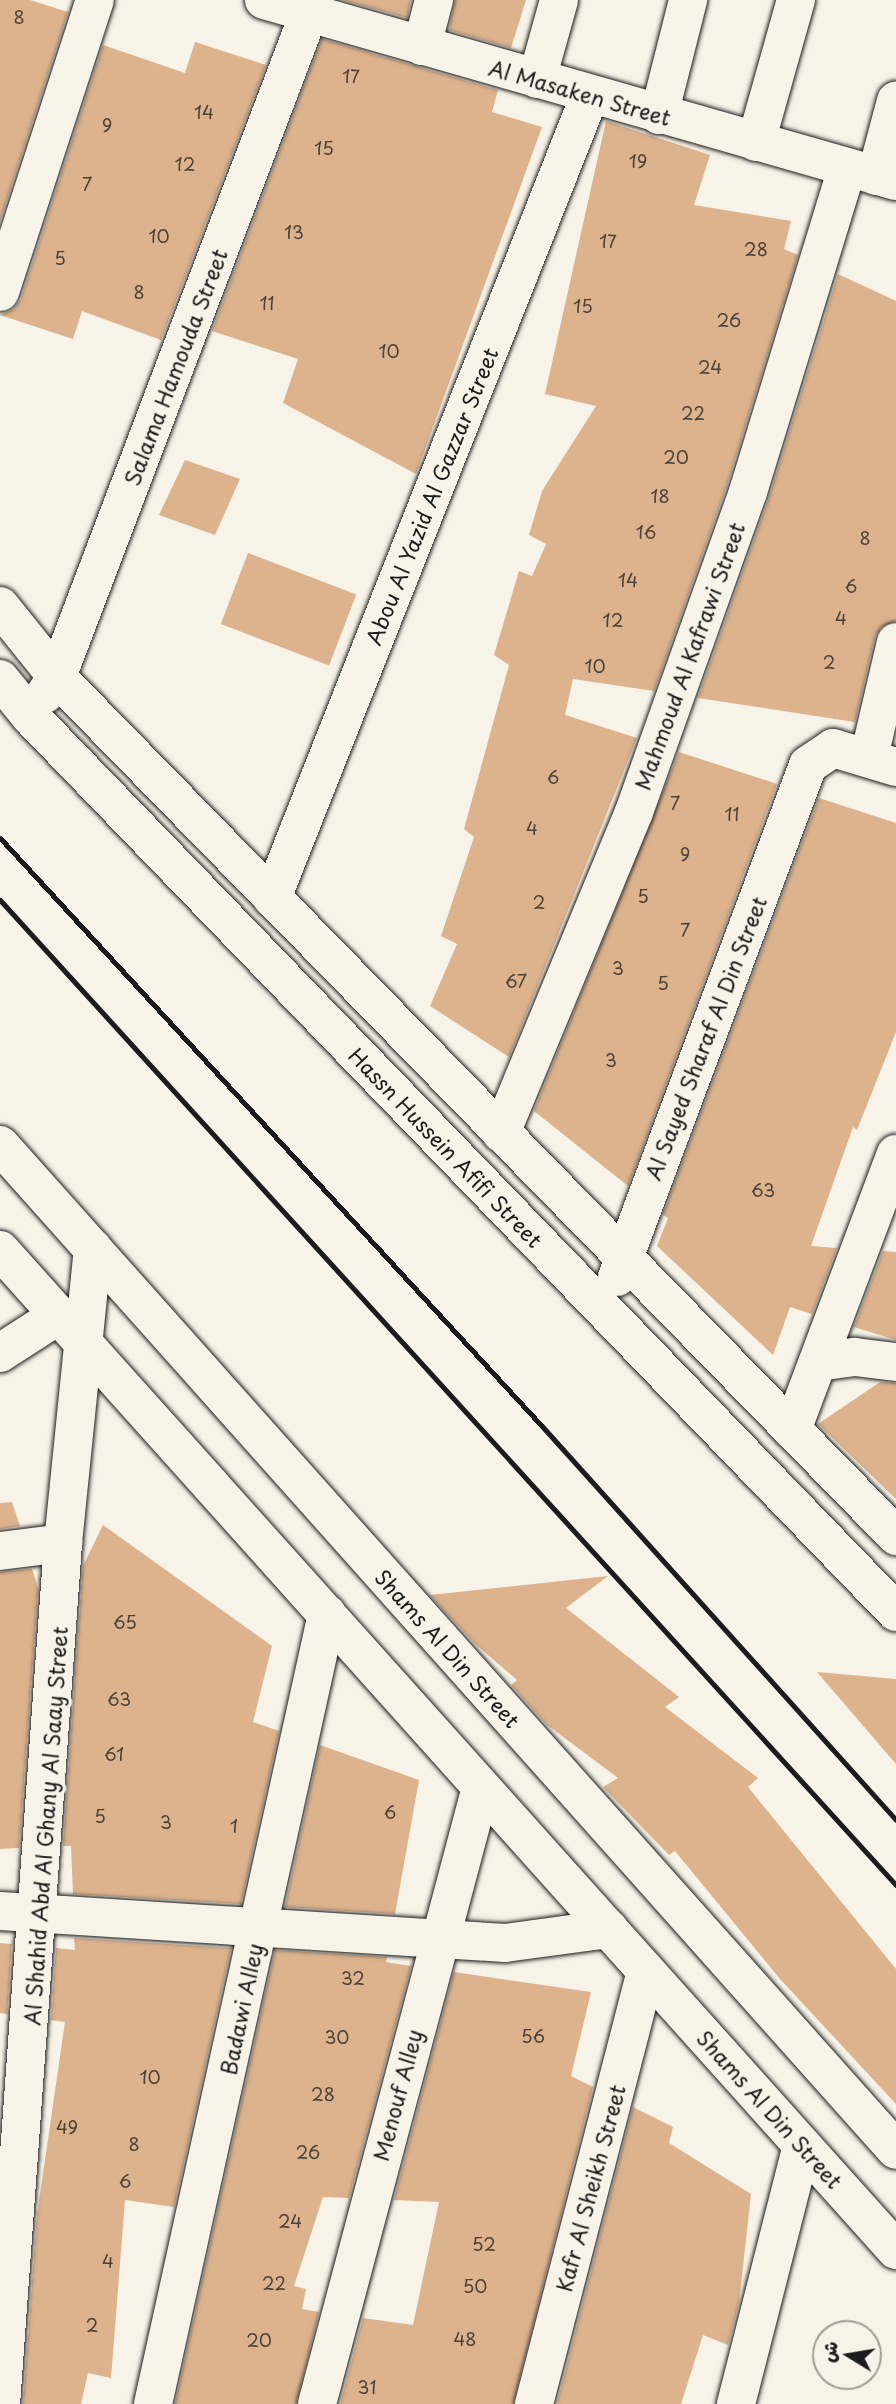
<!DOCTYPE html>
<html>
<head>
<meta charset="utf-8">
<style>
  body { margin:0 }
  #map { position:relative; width:896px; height:2404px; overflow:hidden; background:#f7f3e8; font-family:"Playpen Sans","Playpen Sans Arabic",sans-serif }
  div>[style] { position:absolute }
  .building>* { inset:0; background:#ddb38e; transform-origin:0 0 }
  .roads { filter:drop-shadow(0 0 2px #1c1c1c) drop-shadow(0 0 2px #1c1c1c) }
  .minor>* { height:38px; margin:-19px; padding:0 19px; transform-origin:19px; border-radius:19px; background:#f7f3e8 }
  .rail>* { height:5px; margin:-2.5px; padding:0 2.5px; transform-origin:2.5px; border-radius:2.5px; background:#1c1c1c }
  span { translate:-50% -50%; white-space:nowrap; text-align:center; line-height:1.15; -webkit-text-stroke:7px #f7f3e8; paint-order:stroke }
  .number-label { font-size:18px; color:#4c4238 }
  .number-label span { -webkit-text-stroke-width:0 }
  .street-label { font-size:21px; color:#1c1c1c }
  .north { position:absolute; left:812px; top:2320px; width:70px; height:70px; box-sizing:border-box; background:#f7f3e8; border:2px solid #9f9d96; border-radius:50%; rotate:281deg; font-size:19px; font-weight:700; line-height:28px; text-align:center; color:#1c1c1c }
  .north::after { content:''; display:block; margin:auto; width:24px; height:32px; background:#1c1c1c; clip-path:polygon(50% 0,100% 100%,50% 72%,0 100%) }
</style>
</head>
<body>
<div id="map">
  <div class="building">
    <i style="clip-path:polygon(0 0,30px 0,68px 12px,0 221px)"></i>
    <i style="clip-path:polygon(343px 0,411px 0,407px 18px)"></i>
    <i style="clip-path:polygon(455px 0,526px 0,511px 48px,449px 30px)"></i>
    <i style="clip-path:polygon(322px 39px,498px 90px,492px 112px,542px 127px,416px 474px,283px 403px,298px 359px,212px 331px)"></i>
    <i style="clip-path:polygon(195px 42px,266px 65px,161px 340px,82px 311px,73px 339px,0 315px,14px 309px,21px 299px,103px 45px,185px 73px)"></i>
    <i style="clip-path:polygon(606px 121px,710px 155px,694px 205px,791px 221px,784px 249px,798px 255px,727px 485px,654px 691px,573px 679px,565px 715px,637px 738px,509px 1057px,430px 1006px,457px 944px,441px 936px,474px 837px,464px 829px,509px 665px,494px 655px,519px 571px,532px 576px,546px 544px,529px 535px,542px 491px,596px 406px,545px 394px)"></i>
    <i style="clip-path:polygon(838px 274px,896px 301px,896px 621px,881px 627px,875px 636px,855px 722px,698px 698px,769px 498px)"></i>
    <i style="clip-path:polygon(185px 460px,240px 479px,215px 535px,159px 515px)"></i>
    <i style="left:248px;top:553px;width:116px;height:76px;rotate:21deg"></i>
    <i style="clip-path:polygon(679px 752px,777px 784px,628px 1186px,534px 1111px)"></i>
    <i style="clip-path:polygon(819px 798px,896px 823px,896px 1032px,857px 1130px,853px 1127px,811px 1246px,837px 1248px,812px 1314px,790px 1307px,773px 1355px,657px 1246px,668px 1218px,663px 1215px)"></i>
    <i style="clip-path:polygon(883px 1251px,896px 1252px,896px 1340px,854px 1327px)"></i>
    <i style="clip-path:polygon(880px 1382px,896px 1383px,896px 1499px,818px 1424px)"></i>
    <i style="clip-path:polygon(12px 1502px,20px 1526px,0 1529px,0 1503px)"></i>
    <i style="clip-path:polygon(103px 1525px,272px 1646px,253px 1722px,279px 1731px,241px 1904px,73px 1894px,71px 1846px,63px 1846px,83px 1566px)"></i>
    <i style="clip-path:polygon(32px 1569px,38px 1588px,19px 1848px,0 1849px,0 1572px)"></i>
    <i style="clip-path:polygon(608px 1576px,566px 1608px,679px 1697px,665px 1707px,758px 1778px,748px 1787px,896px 1969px,896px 2104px,780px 1979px,675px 1851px,669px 1855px,603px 1787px,618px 1778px,546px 1724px,511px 1685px,517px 1680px,474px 1643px,430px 1595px)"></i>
    <i style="clip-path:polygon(817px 1672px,896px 1679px,896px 1764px)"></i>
    <i style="clip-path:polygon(320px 1745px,419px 1780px,395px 1914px,285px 1907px)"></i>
    <i style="clip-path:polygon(74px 1938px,231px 1948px,174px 2207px,125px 2200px,111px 2378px,88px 2373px,81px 2404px,23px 2404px,37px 2215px,65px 2022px,51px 2020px,56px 1948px,75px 1950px)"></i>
    <i style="clip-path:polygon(0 1943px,12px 1944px,7px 2014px,0 2013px)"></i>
    <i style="clip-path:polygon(275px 1950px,387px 1957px,386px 1962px,411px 1966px,349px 2198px,323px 2197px,294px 2286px,306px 2289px,302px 2309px,319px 2312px,296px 2404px,175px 2404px)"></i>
    <i style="clip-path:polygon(454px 1972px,591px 1992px,571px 2076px,593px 2087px,513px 2404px,340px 2404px,363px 2318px,413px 2325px,439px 2202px,394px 2200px)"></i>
    <i style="clip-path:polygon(633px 2107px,673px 2127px,669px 2143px,751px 2194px,739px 2303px,728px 2345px,703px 2335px,681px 2404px,557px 2404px)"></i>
  </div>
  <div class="roads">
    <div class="minor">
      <i style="left:264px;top:0;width:657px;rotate:15.98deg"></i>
      <i style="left:422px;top:46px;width:48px;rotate:-75.4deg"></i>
      <i style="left:537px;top:79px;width:82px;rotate:-74.4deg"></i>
      <i style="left:659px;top:115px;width:119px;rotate:-75.8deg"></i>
      <i style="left:756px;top:142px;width:148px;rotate:-74.3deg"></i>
      <i style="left:876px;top:176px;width:78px;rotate:-75.1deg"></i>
      <i style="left:0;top:292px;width:307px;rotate:-72deg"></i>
      <i style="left:0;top:606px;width:91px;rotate:51.2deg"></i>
      <i style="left:57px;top:677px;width:1201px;rotate:45.67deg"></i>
      <i style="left:0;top:679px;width:48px;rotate:51deg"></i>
      <i style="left:30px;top:716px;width:1246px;rotate:45.98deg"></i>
      <i style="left:45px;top:694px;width:21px;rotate:-55deg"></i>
      <i style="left:57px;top:677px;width:724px;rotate:-69.21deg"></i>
      <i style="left:869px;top:757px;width:118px;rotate:-76.8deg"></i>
      <i style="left:272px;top:898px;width:864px;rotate:-68.4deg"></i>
      <i style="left:501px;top:1133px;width:347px;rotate:-67.5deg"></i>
      <i style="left:634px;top:812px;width:340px;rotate:-70.4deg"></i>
      <i style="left:748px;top:492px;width:339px;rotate:-73deg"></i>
      <i style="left:0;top:1145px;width:1346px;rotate:48.28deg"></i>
      <i style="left:0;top:1250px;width:1343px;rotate:48.14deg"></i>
      <i style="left:617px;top:1277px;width:546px;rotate:-69.54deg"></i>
      <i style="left:808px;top:765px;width:30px;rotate:-34deg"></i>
      <i style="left:833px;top:748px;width:66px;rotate:16.8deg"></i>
      <i style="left:0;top:1353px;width:70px;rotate:-32.8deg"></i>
      <i style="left:818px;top:1362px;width:37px;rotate:-8deg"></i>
      <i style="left:855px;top:1357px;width:41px;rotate:7deg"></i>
      <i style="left:792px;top:1430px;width:295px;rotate:-69.4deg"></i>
      <i style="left:0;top:1551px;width:64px;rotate:-7.2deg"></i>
      <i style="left:0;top:1911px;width:506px;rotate:3.63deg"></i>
      <i style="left:505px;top:1943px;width:105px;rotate:-7.7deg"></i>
      <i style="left:1px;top:2404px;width:863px;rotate:-85.88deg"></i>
      <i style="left:63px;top:1543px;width:296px;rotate:-84.2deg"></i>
      <i style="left:153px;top:2404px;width:809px;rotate:-77.58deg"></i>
      <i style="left:317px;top:2404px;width:638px;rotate:-75.11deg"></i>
      <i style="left:534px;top:2404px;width:447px;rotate:-75.5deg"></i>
      <i style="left:736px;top:2404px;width:267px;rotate:-75.7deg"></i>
    </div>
  </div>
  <div class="rail">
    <i style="left:0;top:838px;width:798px;rotate:47.34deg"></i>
    <i style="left:541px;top:1425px;width:531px;rotate:48.05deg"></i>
    <i style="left:0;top:900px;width:1332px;rotate:47.71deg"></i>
  </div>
  <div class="number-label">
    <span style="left:19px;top:17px">8</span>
    <span style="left:351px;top:76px">17</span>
    <span style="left:204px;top:112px">14</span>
    <span style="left:107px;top:125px">9</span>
    <span style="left:324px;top:148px">15</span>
    <span style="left:638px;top:161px">19</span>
    <span style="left:185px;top:164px">12</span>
    <span style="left:87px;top:184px">7</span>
    <span style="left:294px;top:232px">13</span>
    <span style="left:159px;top:236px">10</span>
    <span style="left:608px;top:241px">17</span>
    <span style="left:756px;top:249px">28</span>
    <span style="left:60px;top:258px">5</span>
    <span style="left:139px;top:292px">8</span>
    <span style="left:267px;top:303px">11</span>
    <span style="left:583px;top:306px">15</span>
    <span style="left:729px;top:320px">26</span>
    <span style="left:389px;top:351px">10</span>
    <span style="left:710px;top:367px">24</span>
    <span style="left:693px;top:413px">22</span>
    <span style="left:676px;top:457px">20</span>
    <span style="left:660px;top:496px">18</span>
    <span style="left:646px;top:532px">16</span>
    <span style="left:865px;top:538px">8</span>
    <span style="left:628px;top:580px">14</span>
    <span style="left:851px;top:586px">6</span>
    <span style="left:841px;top:618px">4</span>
    <span style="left:613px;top:620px">12</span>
    <span style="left:829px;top:662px">2</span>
    <span style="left:595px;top:666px">10</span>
    <span style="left:553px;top:777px">6</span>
    <span style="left:675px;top:803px">7</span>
    <span style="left:732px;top:814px">11</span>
    <span style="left:532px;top:828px">4</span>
    <span style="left:685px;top:854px">9</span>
    <span style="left:643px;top:896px">5</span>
    <span style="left:539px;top:902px">2</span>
    <span style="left:685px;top:930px">7</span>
    <span style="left:618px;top:968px">3</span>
    <span style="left:516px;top:981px">67</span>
    <span style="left:663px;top:983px">5</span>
    <span style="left:611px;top:1060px">3</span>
    <span style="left:763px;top:1190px">63</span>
    <span style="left:125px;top:1622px">65</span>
    <span style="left:119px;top:1699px">63</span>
    <span style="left:114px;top:1754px">61</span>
    <span style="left:390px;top:1812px">6</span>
    <span style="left:100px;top:1816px">5</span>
    <span style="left:166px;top:1822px">3</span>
    <span style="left:234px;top:1826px">1</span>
    <span style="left:353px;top:1978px">32</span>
    <span style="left:533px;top:2036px">56</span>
    <span style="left:337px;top:2037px">30</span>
    <span style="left:150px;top:2077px">10</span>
    <span style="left:323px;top:2094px">28</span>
    <span style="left:67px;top:2127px">49</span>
    <span style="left:134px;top:2144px">8</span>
    <span style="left:308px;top:2152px">26</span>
    <span style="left:125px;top:2181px">6</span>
    <span style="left:290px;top:2221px">24</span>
    <span style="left:484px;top:2244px">52</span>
    <span style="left:108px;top:2261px">4</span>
    <span style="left:274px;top:2283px">22</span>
    <span style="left:475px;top:2286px">50</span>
    <span style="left:92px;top:2325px">2</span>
    <span style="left:465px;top:2339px">48</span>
    <span style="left:259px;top:2340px">20</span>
    <span style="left:367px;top:2387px">31</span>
  </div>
  <div class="street-label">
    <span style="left:580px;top:92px;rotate:16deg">Al Masaken Street</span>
    <span style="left:175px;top:367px;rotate:-69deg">Salama Hamouda Street</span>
    <span style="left:431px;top:496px;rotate:-68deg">Abou Al Yazid Al Gazzar Street</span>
    <span style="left:689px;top:656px;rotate:-70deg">Mahmoud Al Kafrawi Street</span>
    <span style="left:705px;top:1038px;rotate:-69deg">Al Sayed Sharaf Al Din Street</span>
    <span style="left:446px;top:1147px;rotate:46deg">Hassn Hussein Afifi Street</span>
    <span style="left:448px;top:1648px;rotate:48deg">Shams Al Din Street</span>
    <span style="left:45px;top:1826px;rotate:-86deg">Al Shahid Abd Al Ghany Al Saay Street</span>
    <span style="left:241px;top:2009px;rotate:-78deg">Badawi Alley</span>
    <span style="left:397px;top:2095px;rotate:-75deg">Menouf Alley</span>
    <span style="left:770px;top:2109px;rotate:48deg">Shams Al Din Street</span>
    <span style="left:590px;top:2188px;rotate:-75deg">Kafr Al Sheikh Street</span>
  </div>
  <div class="north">ش</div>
</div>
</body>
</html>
